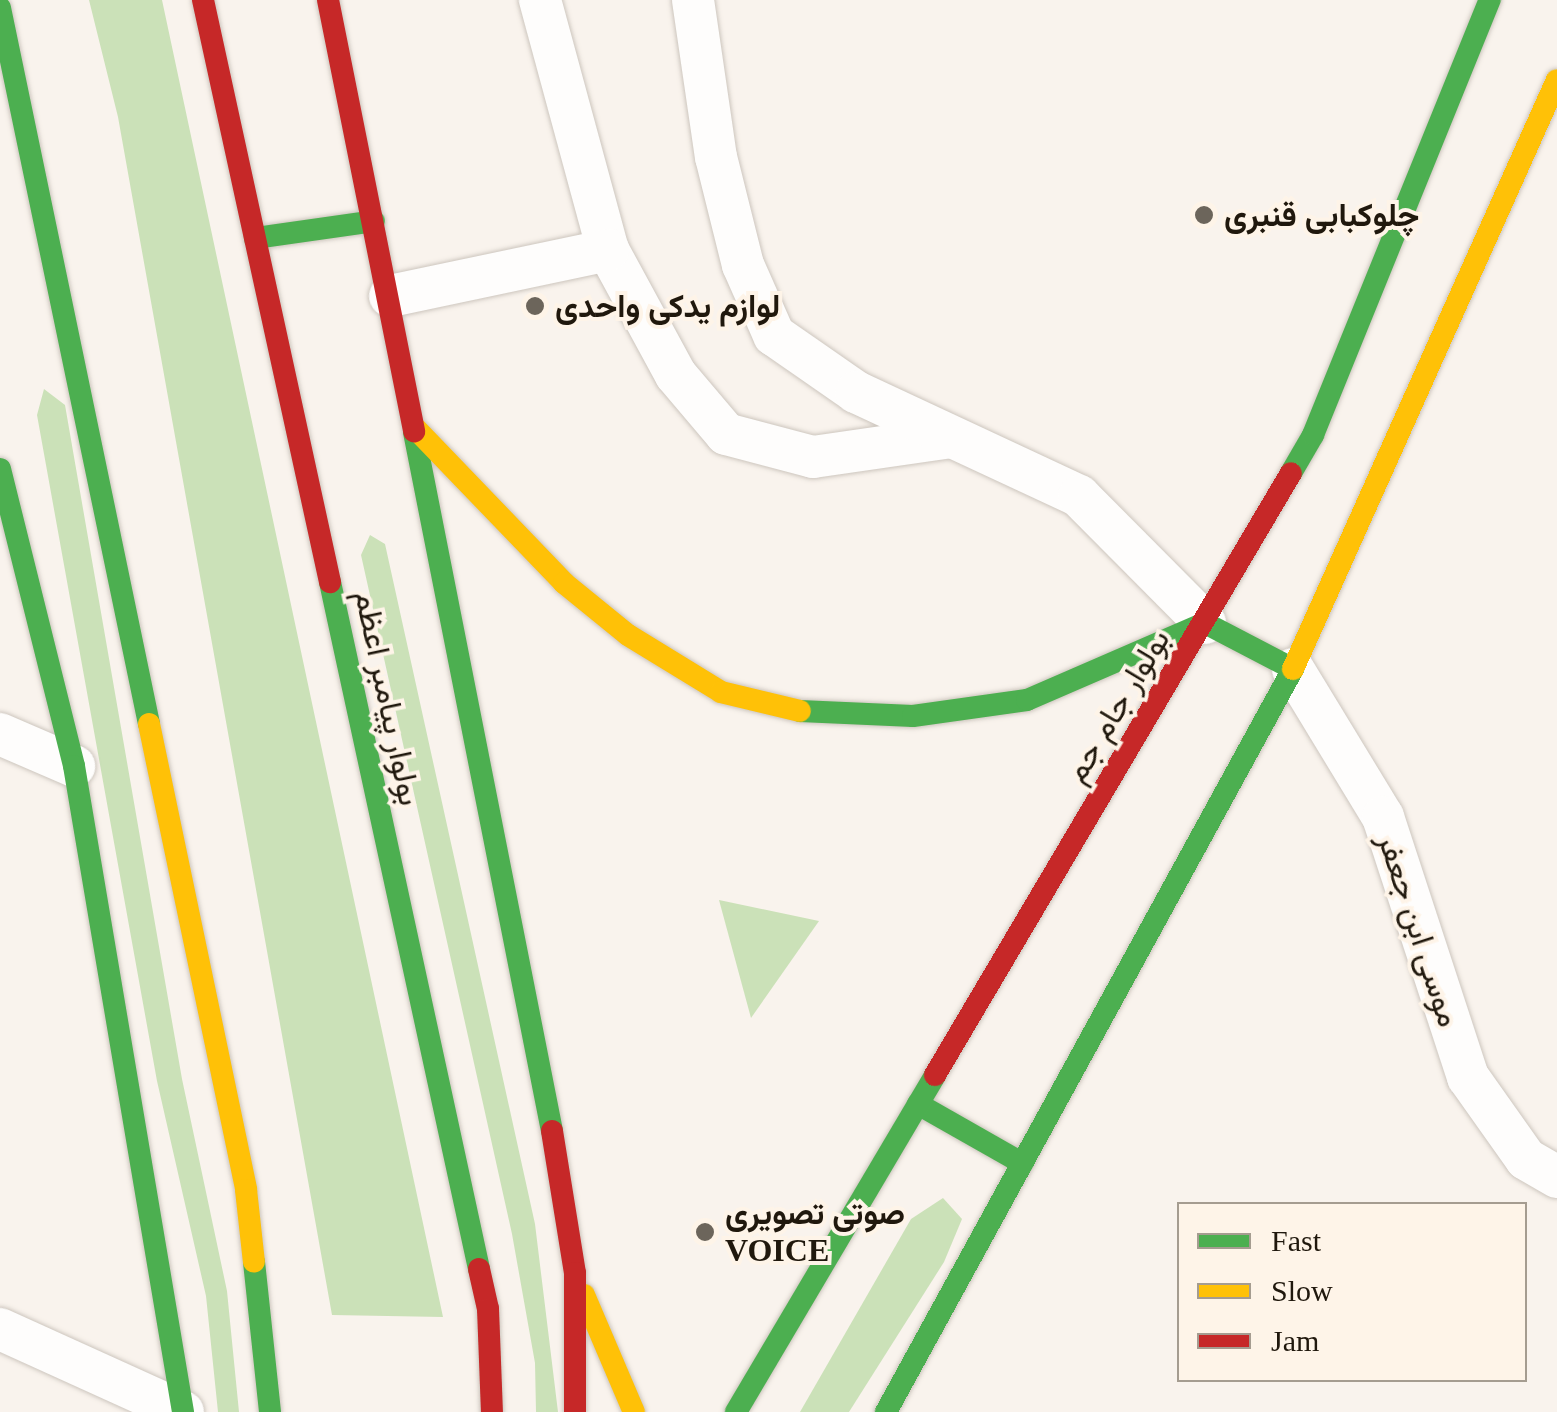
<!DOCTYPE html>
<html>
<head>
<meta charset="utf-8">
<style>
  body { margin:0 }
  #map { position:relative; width:1557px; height:1412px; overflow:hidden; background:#f9f3ed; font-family:"Times New Roman",Vazirmatn,serif }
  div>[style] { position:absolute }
  .green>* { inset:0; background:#cbe1b8 }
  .roads { filter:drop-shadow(0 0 2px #cdc6be) drop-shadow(0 0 2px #cdc6be) }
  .street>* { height:42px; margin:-21px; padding:0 21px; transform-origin:21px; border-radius:21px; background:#fefdfc }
  .fast>* { height:22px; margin:-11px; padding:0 11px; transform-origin:11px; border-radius:11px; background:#4caf50 }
  .slow>* { height:22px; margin:-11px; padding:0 11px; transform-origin:11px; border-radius:11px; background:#ffc107 }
  .jam>* { height:22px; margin:-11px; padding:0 11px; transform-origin:11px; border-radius:11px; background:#c62828 }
  .dots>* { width:28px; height:28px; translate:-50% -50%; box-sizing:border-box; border:5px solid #fef4e8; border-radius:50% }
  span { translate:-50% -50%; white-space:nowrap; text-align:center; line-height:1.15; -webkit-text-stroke:8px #fef4e8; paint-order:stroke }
  .poi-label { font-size:32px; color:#20180d; font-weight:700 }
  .left { translate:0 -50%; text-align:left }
  .street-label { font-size:32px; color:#20180d }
  .legend { position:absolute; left:1177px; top:1202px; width:350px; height:180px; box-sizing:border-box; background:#fef4e8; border:2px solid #a59c90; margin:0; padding:12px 18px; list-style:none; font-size:30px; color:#20180d }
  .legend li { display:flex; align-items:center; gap:20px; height:50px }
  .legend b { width:50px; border:2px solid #a59c90 }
</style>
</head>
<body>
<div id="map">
  <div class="green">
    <i style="clip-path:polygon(89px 0,162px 0,443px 1317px,332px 1315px,118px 117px)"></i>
    <i style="clip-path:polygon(44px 389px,65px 405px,182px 1079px,227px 1291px,239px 1412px,218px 1412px,206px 1296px,157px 1081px,37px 415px)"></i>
    <i style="clip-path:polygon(370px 535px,385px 544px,535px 1224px,558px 1412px,536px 1412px,535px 1363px,512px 1234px,361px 555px)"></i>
    <i style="clip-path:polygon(719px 900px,819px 921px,751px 1018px)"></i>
    <i style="clip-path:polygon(943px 1198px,962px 1219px,944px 1262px,849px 1412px,800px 1412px,911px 1219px)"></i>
  </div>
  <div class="roads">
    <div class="street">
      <i style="left:540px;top:0;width:259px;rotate:74.8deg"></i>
      <i style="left:608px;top:250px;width:142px;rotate:61.5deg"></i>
      <i style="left:676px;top:375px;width:77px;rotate:49.7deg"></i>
      <i style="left:726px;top:434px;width:90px;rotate:14.8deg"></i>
      <i style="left:813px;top:457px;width:140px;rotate:-8.2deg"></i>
      <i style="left:693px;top:0;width:159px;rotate:81.7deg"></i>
      <i style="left:716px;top:157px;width:111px;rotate:76deg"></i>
      <i style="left:743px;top:265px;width:77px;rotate:66.1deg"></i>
      <i style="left:774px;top:335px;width:100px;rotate:34.8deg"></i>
      <i style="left:856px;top:392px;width:246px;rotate:25deg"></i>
      <i style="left:1079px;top:496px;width:179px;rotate:45.2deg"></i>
      <i style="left:390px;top:296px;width:223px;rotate:-11.9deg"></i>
      <i style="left:1293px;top:669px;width:173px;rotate:58.7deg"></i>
      <i style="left:1383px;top:817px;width:274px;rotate:71.9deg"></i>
      <i style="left:1468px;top:1077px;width:100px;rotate:54.7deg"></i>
      <i style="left:1526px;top:1159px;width:36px;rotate:30deg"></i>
      <i style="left:0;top:734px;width:81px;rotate:23.4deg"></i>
      <i style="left:0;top:1329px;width:201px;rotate:24.4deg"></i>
    </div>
    <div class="fast">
      <i style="left:0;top:8px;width:731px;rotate:78.24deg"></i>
      <i style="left:255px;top:238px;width:120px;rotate:-8.1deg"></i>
      <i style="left:414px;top:432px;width:712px;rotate:78.83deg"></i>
      <i style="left:0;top:469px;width:306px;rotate:76deg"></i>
      <i style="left:74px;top:766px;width:655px;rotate:80.42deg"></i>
      <i style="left:1291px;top:473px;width:44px;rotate:-59.9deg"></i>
      <i style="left:1313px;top:435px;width:470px;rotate:-67.9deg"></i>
      <i style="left:330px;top:582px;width:703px;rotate:77.76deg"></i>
      <i style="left:800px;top:711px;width:113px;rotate:2.5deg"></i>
      <i style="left:913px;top:716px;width:115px;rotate:-8deg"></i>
      <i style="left:1027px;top:700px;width:194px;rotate:-23.4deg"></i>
      <i style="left:1205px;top:623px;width:99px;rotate:27.6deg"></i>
      <i style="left:918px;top:1104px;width:120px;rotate:29.6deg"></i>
      <i style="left:254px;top:1262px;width:151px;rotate:83.9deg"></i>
      <i style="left:736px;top:1412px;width:391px;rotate:-59.4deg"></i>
      <i style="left:886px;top:1412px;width:847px;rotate:-61.29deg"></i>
    </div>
    <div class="slow">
      <i style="left:416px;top:429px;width:214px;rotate:46.1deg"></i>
      <i style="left:564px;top:583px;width:82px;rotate:39.1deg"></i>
      <i style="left:628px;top:635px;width:109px;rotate:31.5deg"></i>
      <i style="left:721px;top:692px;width:81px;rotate:13.5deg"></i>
      <i style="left:1293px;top:669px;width:645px;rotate:-65.86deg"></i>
      <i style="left:149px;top:724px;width:476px;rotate:78.2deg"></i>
      <i style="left:246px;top:1190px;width:72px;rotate:83.7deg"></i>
      <i style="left:584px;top:1295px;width:127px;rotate:66.9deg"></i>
    </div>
    <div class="jam">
      <i style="left:203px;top:0;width:596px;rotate:77.69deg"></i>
      <i style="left:328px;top:0;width:440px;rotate:78.7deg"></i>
      <i style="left:935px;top:1075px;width:699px;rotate:-59.4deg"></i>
      <i style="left:552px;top:1131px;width:144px;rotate:80.8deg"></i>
      <i style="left:575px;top:1273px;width:139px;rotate:90deg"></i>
      <i style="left:479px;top:1269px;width:41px;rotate:77.3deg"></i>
      <i style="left:488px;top:1309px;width:103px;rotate:87.8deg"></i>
    </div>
  </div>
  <div class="dots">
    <i style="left:1204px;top:215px;background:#6c655b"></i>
    <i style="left:535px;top:306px;background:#6c655b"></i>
    <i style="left:705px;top:1232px;background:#6c655b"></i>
  </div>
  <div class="poi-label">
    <span class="left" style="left:1224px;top:215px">چلوکبابی قنبری</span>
    <span class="left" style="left:555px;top:306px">لوازم یدکی واحدی</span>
    <span class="left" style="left:725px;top:1232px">صوتی تصویری<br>VOICE</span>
  </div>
  <div class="street-label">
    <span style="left:388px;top:698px;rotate:78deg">بولوار پیامبر اعظم</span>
    <span style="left:1117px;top:706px;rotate:-59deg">بولوار جام جم</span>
    <span style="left:1419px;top:930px;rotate:72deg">موسی ابن جعفر</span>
  </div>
  <ul class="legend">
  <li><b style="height:12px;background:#4caf50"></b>Fast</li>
  <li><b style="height:12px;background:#ffc107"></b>Slow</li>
  <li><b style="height:12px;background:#c62828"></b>Jam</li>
  </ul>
</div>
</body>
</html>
